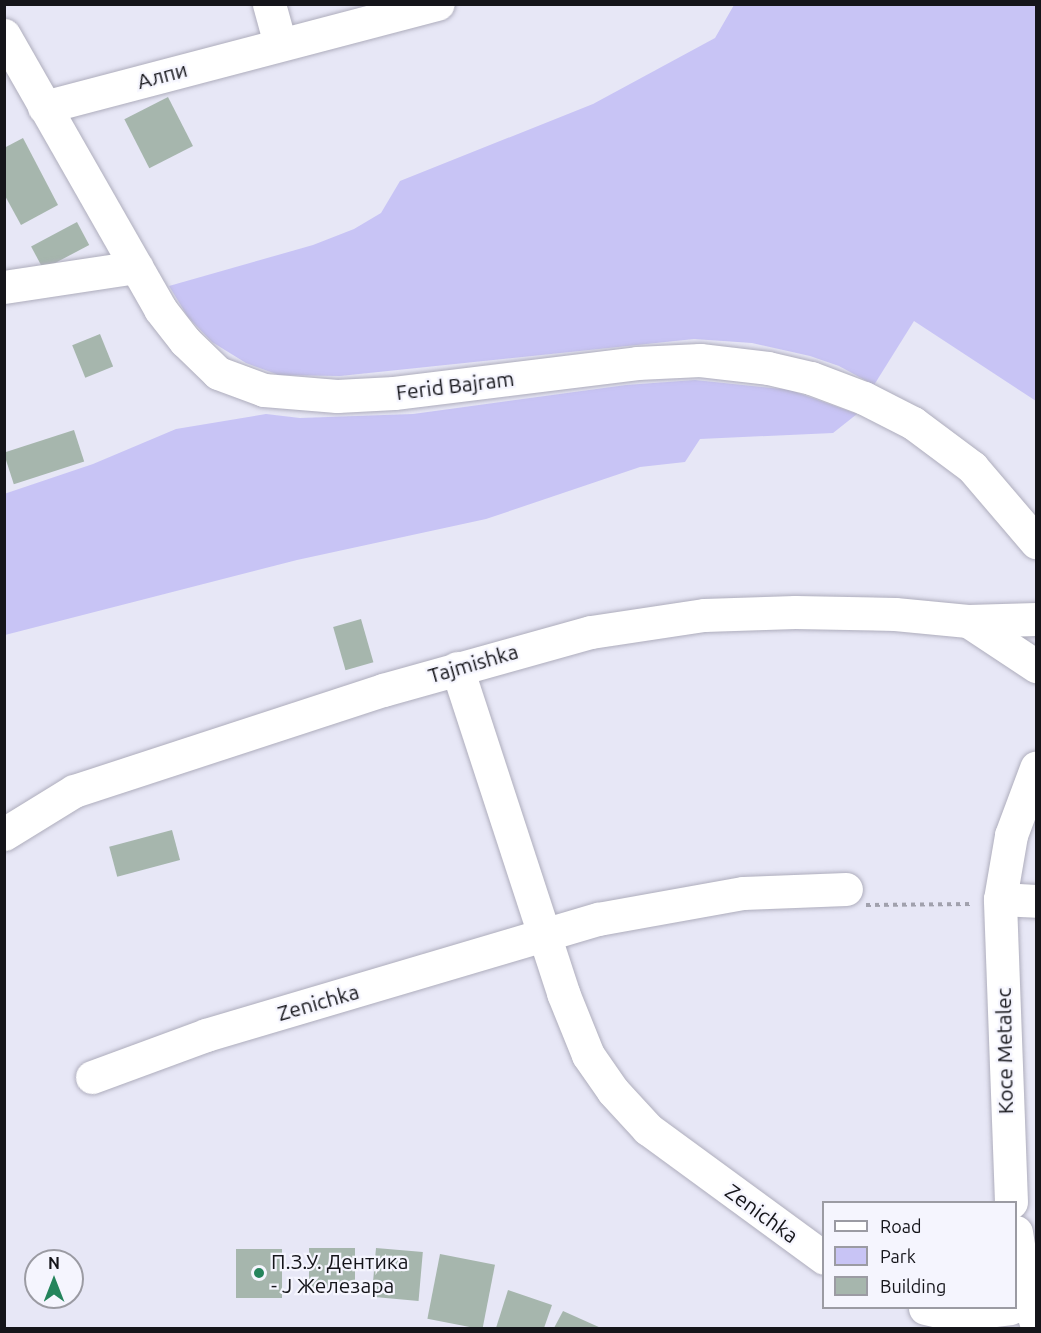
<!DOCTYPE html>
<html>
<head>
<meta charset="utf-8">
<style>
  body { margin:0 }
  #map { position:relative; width:1041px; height:1333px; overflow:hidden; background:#e7e7f6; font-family:Ubuntu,sans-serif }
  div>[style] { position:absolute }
  .green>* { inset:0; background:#c8c4f5 }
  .building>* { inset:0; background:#a6b6ad; transform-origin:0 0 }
  .path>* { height:4px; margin-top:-2px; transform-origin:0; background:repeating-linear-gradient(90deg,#a1a1ad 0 4.5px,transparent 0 9px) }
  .roads { filter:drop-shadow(0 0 2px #aeadbc) drop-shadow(0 0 2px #aeadbc) }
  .minor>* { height:33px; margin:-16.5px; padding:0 16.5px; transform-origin:16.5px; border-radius:16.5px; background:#fff }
  .dots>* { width:16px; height:16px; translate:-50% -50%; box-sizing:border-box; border:3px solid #f5f5fe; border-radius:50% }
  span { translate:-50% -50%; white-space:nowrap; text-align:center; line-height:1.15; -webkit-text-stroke:4.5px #f5f5fe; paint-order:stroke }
  .street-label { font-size:21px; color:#15151a }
  .poi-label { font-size:21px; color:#15151a }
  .left { translate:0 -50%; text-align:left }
  .frame { position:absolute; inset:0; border:6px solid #15151a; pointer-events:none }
  .legend { position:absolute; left:822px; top:1201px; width:195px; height:108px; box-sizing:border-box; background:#f5f5fe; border:2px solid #9b9ba3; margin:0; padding:8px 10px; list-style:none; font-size:18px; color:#15151a }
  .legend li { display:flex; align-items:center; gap:12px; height:30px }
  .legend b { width:30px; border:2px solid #9b9ba3 }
  .north { position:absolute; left:24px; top:1249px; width:60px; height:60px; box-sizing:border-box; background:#f5f5fe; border:2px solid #9b9ba3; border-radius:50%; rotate:0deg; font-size:16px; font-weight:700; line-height:24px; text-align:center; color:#15151a }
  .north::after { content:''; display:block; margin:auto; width:21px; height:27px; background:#25845c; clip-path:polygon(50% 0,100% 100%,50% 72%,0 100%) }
</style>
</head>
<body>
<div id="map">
  <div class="green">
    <i style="clip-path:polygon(734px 5px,1036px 5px,1036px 401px,914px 321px,874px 385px,839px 366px,810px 356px,752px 343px,694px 339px,340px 376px,279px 375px,246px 363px,212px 342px,188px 317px,169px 286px,313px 245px,354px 229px,381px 213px,400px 181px,593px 104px,715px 38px)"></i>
    <i style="clip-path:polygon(695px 380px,790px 390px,857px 414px,833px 433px,700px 439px,685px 462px,640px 467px,486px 519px,297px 560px,5px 635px,4px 494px,93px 464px,176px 429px,266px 414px,300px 418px,413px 414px,626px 385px)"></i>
  </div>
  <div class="building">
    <i style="left:168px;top:97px;width:55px;height:49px;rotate:63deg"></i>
    <i style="clip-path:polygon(23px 138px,58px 205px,21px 225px,4px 194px,4px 148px)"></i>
    <i style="left:77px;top:222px;width:26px;height:52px;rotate:62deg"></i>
    <i style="left:100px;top:334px;width:35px;height:30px;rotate:68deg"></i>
    <i style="left:74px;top:430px;width:33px;height:74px;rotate:72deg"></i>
    <i style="left:361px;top:619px;width:45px;height:29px;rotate:74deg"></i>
    <i style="left:172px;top:830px;width:31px;height:65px;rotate:75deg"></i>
    <i style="left:309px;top:1248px;width:46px;height:41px"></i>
    <i style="left:376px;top:1248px;width:47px;height:49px;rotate:5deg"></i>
    <i style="left:236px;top:1249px;width:46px;height:49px"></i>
    <i style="left:440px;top:1254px;width:56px;height:66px;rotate:11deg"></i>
    <i style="clip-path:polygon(508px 1290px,552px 1305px,544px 1328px,496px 1328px)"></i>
    <i style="clip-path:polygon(563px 1311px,601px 1328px,554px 1328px)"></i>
  </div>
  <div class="path">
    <i style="left:866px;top:905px;width:107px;rotate:-0.5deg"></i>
  </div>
  <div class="roads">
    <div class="minor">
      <i style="left:269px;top:4px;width:41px;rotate:74.6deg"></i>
      <i style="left:4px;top:35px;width:315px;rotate:60.3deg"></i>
      <i style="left:160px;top:309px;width:41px;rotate:52deg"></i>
      <i style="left:185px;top:341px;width:46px;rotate:44.1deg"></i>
      <i style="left:218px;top:373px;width:49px;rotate:20.3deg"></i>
      <i style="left:264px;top:390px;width:73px;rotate:4.7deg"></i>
      <i style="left:337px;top:396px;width:57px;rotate:-3deg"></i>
      <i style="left:394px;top:393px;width:245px;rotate:-7deg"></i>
      <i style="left:637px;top:363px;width:63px;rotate:-2.7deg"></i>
      <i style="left:700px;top:360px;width:68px;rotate:6.7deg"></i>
      <i style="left:768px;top:368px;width:44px;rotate:13.1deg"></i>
      <i style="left:811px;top:378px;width:57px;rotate:20.7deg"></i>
      <i style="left:864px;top:398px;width:55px;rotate:27deg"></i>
      <i style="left:913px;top:423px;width:74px;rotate:36.7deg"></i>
      <i style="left:972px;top:467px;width:99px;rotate:49.5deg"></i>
      <i style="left:44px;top:107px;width:407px;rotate:-14.7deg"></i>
      <i style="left:4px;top:287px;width:134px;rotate:-8.6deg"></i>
      <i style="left:968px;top:621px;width:82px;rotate:33.5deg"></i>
      <i style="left:457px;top:668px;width:342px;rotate:71.9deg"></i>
      <i style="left:563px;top:993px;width:67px;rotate:68deg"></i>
      <i style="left:588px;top:1055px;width:44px;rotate:55.2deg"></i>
      <i style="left:613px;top:1091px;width:52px;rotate:47.4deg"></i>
      <i style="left:648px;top:1129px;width:218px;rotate:36.2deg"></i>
      <i style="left:4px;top:834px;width:82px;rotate:-31.6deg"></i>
      <i style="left:74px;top:791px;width:325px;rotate:-18.1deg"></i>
      <i style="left:383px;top:690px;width:216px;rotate:-15.6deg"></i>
      <i style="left:591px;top:632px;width:114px;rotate:-8.6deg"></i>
      <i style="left:704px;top:615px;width:91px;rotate:-1.9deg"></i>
      <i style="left:795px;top:612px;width:100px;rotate:1.1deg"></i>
      <i style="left:895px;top:614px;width:73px;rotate:5.5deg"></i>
      <i style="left:968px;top:621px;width:68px;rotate:-1.7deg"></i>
      <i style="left:1000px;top:899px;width:36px;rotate:3deg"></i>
      <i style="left:92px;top:1077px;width:121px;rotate:-20.2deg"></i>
      <i style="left:206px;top:1035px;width:409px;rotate:-16.5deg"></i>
      <i style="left:598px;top:919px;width:147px;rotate:-10.2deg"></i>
      <i style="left:743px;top:893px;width:103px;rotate:-2.2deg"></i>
      <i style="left:1011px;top:1202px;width:303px;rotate:-92.1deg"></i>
      <i style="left:1000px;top:899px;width:65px;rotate:-80.2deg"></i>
      <i style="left:1011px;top:835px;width:72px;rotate:-69.5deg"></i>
      <i style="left:1016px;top:1232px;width:58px;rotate:81deg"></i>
      <i style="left:1025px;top:1289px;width:35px;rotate:72deg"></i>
      <i style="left:925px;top:1308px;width:32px;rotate:13deg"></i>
      <i style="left:956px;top:1315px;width:55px;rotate:-7.3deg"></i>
    </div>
  </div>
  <div class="dots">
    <i style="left:259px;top:1273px;background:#25845c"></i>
  </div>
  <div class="street-label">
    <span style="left:162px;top:75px;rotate:-15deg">Алпи</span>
    <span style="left:455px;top:385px;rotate:-7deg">Ferid Bajram</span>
    <span style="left:473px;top:663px;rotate:-16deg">Tajmishka</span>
    <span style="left:318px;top:1002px;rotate:-16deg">Zenichka</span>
    <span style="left:1004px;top:1051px;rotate:-91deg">Koce Metalec</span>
    <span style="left:762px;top:1213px;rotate:36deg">Zenichka</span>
  </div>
  <div class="poi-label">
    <span class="left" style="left:271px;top:1273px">П.З.У. Дентика<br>- Ј Железара</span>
  </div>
  <div class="frame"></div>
  <ul class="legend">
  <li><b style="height:8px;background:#fff"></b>Road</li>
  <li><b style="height:16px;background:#c8c4f5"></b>Park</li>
  <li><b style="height:16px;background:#a6b6ad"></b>Building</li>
  </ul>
  <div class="north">N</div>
</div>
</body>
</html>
